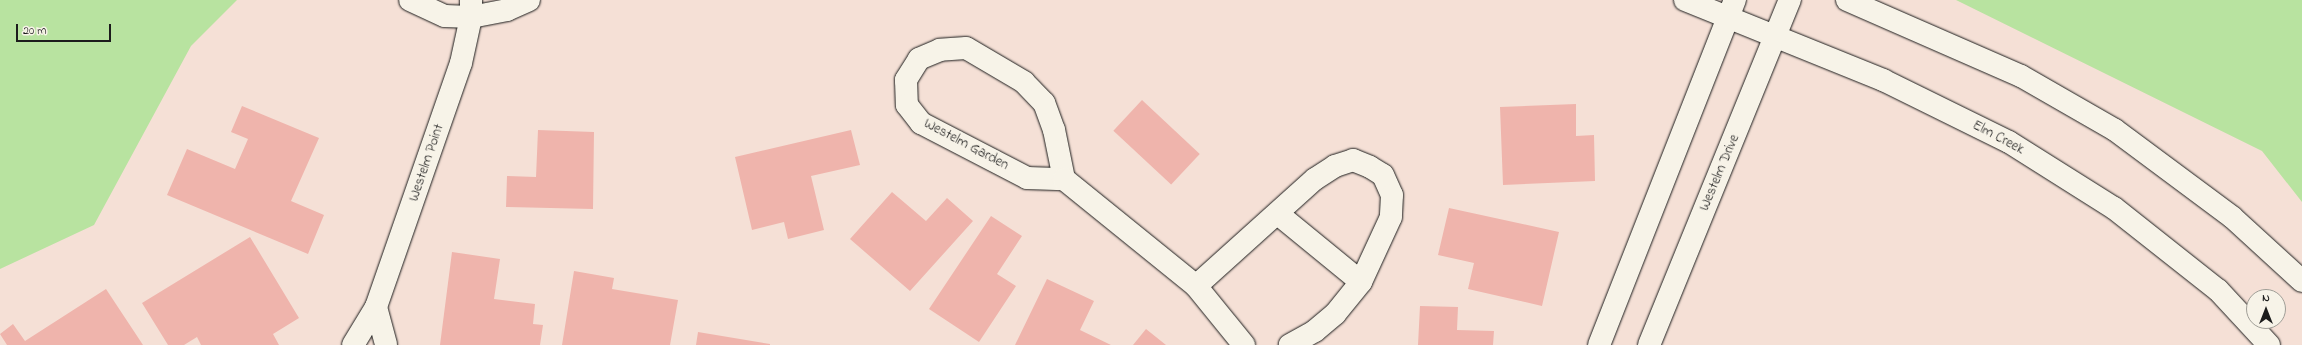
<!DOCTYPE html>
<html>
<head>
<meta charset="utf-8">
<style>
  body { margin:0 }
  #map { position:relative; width:2302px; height:345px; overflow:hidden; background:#f5e0d6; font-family:"Indie Flower",sans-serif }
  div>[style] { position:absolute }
  .green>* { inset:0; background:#b8e3a0 }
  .building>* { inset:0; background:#efb4ac; transform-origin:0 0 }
  .roads { filter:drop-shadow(0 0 1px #1c1c1c) drop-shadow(0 0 1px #1c1c1c) }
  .minor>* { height:22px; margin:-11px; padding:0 11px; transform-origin:11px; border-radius:11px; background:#f7f3e8 }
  span { translate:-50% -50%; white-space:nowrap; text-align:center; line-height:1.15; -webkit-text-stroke:3.5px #f7f3e8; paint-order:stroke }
  .street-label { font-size:14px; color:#1c1c1c }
  .north { position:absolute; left:2246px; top:289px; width:40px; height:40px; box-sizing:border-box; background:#f7f3e8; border:1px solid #9f9d96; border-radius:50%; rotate:0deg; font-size:11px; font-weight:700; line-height:16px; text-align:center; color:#1c1c1c }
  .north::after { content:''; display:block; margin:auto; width:14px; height:18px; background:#1c1c1c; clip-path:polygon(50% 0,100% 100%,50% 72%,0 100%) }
  .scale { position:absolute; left:16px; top:24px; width:95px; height:18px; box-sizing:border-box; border:2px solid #1c1c1c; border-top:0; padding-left:5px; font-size:12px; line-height:14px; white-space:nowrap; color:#1c1c1c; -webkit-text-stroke:3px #f7f3e8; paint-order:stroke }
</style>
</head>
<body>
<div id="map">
  <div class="green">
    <i style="clip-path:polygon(0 0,237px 0,191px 46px,94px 225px,0 269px)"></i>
    <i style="clip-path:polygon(1956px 0,2302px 0,2302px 202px,2262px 151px)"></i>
  </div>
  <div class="building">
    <i style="left:1142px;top:100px;width:79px;height:42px;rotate:43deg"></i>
    <i style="clip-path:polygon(1576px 104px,1576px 136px,1594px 135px,1595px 181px,1503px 185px,1500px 107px)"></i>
    <i style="clip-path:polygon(242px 106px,319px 138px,291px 201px,324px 215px,308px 254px,167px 195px,187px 149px,235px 169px,248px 139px,231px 132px)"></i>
    <i style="clip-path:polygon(538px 130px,594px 132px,593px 209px,506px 207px,507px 176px,536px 177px)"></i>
    <i style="clip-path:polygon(851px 130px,860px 165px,811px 176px,824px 230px,788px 239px,784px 222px,752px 230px,735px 157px)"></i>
    <i style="clip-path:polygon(892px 192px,926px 221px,947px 198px,973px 221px,910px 291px,850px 239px)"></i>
    <i style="clip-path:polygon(1449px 208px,1559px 232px,1542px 306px,1468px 289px,1474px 263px,1438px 255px)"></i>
    <i style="clip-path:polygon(991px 216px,1022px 236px,997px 274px,1016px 286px,979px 342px,929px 309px)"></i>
    <i style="clip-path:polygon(250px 237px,299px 318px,273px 334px,279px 345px,201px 345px,197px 337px,184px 345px,168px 345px,142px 303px)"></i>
    <i style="clip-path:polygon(452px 252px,500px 259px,494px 299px,535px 304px,533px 324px,543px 325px,540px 345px,440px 345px)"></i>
    <i style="clip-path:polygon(574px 271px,614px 278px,612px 289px,678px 300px,670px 345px,562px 345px)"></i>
    <i style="clip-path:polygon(1047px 279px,1094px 301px,1080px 330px,1111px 345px,1015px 345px)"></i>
    <i style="clip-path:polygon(106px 289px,143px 345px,7px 345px,0 334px,13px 324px,25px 341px)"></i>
    <i style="clip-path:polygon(1420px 306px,1458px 307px,1457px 330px,1494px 331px,1493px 345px,1418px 345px)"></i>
    <i style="clip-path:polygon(1146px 329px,1166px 345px,1133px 345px)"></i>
    <i style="clip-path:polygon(698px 332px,770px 344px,770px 345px,696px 345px)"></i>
  </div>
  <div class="roads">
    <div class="minor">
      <i style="left:410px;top:0;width:38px;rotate:25deg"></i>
      <i style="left:445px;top:16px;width:26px;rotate:2deg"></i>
      <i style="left:471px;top:17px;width:37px;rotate:-11deg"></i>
      <i style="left:507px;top:10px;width:24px;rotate:-24deg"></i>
      <i style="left:1685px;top:0;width:214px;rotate:22deg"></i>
      <i style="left:1883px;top:80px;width:140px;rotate:26.2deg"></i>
      <i style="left:2009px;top:142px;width:124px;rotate:32.2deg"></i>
      <i style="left:2114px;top:208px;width:132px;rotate:38.3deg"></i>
      <i style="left:2218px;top:290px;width:75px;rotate:47.2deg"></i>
      <i style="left:1847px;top:0;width:190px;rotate:23.6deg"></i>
      <i style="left:2021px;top:76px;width:108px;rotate:29.9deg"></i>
      <i style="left:2115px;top:130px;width:146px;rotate:36.6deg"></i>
      <i style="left:2232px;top:217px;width:95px;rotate:42.4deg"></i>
      <i style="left:1064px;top:179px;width:50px;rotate:-101.5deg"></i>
      <i style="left:1054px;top:130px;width:29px;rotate:-110deg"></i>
      <i style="left:1044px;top:103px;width:29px;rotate:-134deg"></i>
      <i style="left:1024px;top:82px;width:67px;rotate:-149.6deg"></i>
      <i style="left:966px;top:48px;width:26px;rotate:176deg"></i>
      <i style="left:940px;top:50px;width:23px;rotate:157deg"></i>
      <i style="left:919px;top:59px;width:25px;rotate:122deg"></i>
      <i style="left:906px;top:80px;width:25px;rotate:88deg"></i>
      <i style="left:907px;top:105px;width:23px;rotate:52deg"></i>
      <i style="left:921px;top:123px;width:119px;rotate:27.4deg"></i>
      <i style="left:1027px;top:178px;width:37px;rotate:2deg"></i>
      <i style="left:1064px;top:179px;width:170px;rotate:39deg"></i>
      <i style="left:1196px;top:286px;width:76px;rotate:50.9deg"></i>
      <i style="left:1278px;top:214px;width:107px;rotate:39.3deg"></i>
      <i style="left:1196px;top:286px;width:160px;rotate:-42deg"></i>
      <i style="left:1315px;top:179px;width:24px;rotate:-33deg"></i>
      <i style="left:1335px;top:166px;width:19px;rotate:-18deg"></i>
      <i style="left:1353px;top:160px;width:18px;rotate:22deg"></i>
      <i style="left:1370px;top:167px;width:15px;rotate:32deg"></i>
      <i style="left:1383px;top:175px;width:22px;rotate:66deg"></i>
      <i style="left:1392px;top:195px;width:22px;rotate:93deg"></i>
      <i style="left:1391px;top:217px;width:72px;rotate:114.8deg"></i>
      <i style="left:1361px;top:282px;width:41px;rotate:129.1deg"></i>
      <i style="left:1335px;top:314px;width:26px;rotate:140deg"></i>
      <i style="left:1315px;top:331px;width:29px;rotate:151deg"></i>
      <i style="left:376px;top:307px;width:39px;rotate:75deg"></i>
      <i style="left:353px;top:345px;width:44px;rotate:-58.8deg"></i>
      <i style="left:376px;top:307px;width:258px;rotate:-70.8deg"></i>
      <i style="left:461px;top:63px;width:47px;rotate:-77.7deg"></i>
      <i style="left:471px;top:17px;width:17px;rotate:-90deg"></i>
      <i style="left:1599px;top:345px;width:371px;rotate:-68.5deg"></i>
      <i style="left:1649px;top:345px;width:373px;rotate:-67.8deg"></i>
    </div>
  </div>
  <div class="street-label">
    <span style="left:1998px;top:138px;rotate:28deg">Elm Creek</span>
    <span style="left:966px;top:145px;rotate:28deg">Westelm Garden</span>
    <span style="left:427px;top:163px;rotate:-71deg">Westelm Point</span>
    <span style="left:1720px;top:173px;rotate:-67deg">Westelm Drive</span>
  </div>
  <div class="north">N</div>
  <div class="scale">20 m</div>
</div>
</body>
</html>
